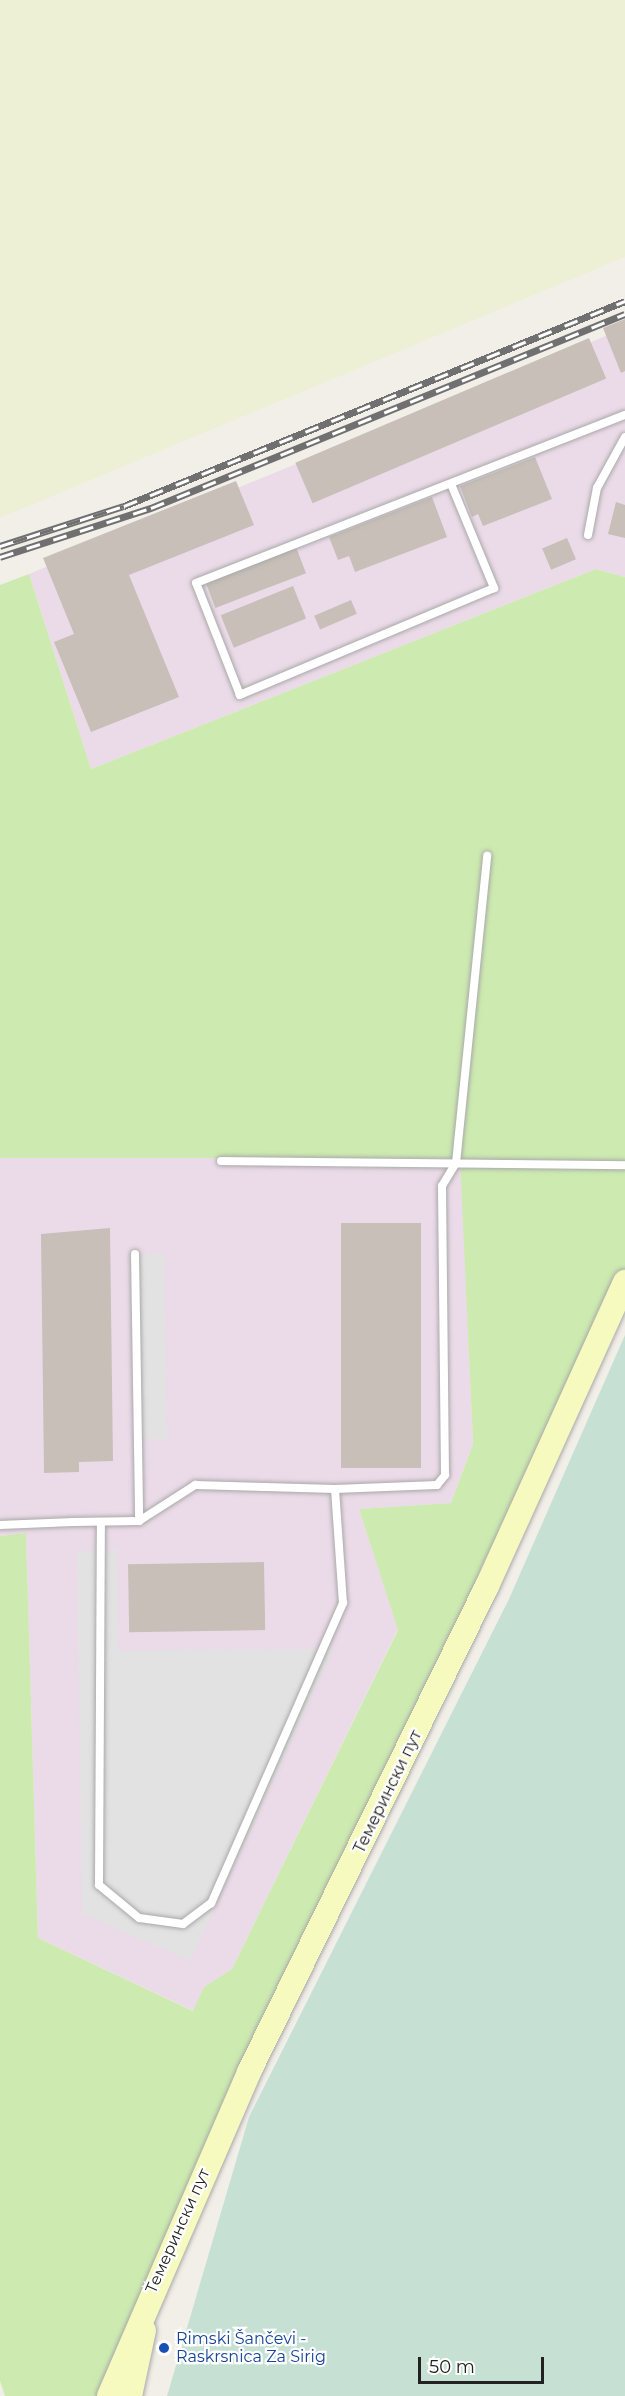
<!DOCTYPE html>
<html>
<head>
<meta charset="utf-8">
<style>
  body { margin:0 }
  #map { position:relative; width:625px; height:2396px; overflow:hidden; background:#f2efe9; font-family:Montserrat,sans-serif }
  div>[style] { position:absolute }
  .industrial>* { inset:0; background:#ebdbe8 }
  .farmland>* { inset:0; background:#eef0d5 }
  .grass>* { inset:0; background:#cdebb0 }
  .wetland>* { inset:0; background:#c6e0d4 }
  .parking>* { inset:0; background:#e2e2e2; transform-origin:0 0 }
  .building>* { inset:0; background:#c7bfb8; transform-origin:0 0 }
  .roads { filter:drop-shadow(0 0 2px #a9a9a9) drop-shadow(0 0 2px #a9a9a9) }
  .lane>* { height:8px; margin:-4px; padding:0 4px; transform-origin:4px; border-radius:4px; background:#fff }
  .secondary>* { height:24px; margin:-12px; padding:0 12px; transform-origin:12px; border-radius:12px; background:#f7fabf }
  .rail>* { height:7px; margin-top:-3.5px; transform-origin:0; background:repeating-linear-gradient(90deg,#fff 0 14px,#707070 0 28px); box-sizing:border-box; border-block:2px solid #707070 }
  .dots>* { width:16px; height:16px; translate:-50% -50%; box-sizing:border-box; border:3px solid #fff; border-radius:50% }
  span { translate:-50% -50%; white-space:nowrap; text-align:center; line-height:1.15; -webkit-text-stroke:4.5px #fff; paint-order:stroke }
  .street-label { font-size:16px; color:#222 }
  .transit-label { font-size:16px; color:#164399 }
  .left { translate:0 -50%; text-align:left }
  .scale { position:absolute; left:418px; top:2357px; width:126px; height:27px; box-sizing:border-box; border:3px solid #222; border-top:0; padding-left:8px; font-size:18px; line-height:21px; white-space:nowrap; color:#222; -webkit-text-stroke:4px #fff; paint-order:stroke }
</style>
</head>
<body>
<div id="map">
  <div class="industrial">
    <i style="clip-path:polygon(625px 328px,625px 577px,596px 569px,91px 769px,29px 574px)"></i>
    <i style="clip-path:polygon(0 1158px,461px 1158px,473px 1444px,451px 1503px,359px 1509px,398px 1629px,232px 1969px,204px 1987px,194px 2011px,38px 1938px,26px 1533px,0 1536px)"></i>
  </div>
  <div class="farmland">
    <i style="clip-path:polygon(0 0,625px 0,625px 257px,0 518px)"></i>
  </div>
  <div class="grass">
    <i style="clip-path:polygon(596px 569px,625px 577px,625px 1290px,99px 2396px,5px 2396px,0 2381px,0 1536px,26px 1533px,38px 1938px,193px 2011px,204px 1987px,232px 1969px,398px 1630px,359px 1509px,451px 1503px,473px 1444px,460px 1158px,0 1158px,0 585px,29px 574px,91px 769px)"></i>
  </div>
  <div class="wetland">
    <i style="clip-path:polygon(625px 1335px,625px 2396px,167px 2396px,249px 2117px,509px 1599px)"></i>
  </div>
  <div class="parking">
    <i style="left:164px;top:1253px;width:186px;height:29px;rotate:89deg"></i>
    <i style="clip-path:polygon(117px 1549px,119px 1650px,334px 1649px,190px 1961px,82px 1913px,77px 1552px)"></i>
  </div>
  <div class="building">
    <i style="clip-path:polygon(625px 319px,625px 371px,621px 373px,603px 328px)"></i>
    <i style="left:589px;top:338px;width:44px;height:319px;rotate:67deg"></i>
    <i style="clip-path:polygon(535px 457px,552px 499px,483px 526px,478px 514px,472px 517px,460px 486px)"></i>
    <i style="clip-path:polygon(236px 481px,254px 525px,129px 575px,179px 697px,91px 732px,54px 642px,74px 634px,43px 558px)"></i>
    <i style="clip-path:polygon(432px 497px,447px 537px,355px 572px,349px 556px,338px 560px,329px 537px)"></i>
    <i style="clip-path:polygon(616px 502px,625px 505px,625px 538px,608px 534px)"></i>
    <i style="left:567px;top:538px;width:23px;height:27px;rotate:67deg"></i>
    <i style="left:296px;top:547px;width:28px;height:97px;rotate:69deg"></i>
    <i style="left:293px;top:586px;width:35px;height:78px;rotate:68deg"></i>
    <i style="left:351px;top:600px;width:15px;height:40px;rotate:67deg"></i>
    <i style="left:421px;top:1223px;width:245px;height:80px;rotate:90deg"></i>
    <i style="clip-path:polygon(110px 1228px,113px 1461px,79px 1462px,79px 1472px,44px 1473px,41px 1234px)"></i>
    <i style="left:264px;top:1562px;width:68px;height:136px;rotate:89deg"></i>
  </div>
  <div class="roads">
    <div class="lane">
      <i style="left:451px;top:484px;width:113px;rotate:67.5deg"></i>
      <i style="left:494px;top:588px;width:276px;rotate:157.2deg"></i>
      <i style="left:240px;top:695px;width:120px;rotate:-111.4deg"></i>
      <i style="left:196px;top:583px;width:461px;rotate:-21.4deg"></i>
      <i style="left:588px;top:535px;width:48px;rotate:-79.2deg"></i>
      <i style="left:597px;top:488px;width:58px;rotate:-61.2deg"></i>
      <i style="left:221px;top:1161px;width:404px;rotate:0.6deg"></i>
      <i style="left:135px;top:1254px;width:267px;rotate:89.1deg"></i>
      <i style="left:335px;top:1489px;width:102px;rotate:-2.2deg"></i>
      <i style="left:437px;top:1485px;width:13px;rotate:-51deg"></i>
      <i style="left:445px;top:1475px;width:289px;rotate:-90.6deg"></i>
      <i style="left:442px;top:1186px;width:27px;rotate:-59deg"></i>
      <i style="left:456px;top:1163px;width:309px;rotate:-84.2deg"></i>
      <i style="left:0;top:1525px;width:73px;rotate:-2.4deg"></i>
      <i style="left:73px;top:1522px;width:66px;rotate:-0.9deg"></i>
      <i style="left:139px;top:1521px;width:67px;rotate:-32.7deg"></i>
      <i style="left:195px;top:1485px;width:140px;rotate:1.6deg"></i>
      <i style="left:335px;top:1489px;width:114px;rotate:86deg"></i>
      <i style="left:343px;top:1603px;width:328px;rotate:113.7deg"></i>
      <i style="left:211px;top:1903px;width:35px;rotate:143deg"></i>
      <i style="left:183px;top:1924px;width:44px;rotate:-172.2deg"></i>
      <i style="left:139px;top:1918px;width:52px;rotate:-140.5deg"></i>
      <i style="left:99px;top:1885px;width:363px;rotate:-89.7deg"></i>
    </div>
    <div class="secondary">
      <i style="left:109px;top:2396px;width:353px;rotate:-66.6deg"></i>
      <i style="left:249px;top:2072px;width:541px;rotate:-63.91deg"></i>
      <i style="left:487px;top:1586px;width:334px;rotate:-65.6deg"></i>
      <i style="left:130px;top:2396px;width:67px;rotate:-78deg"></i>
    </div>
  </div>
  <div class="rail">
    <i style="left:0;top:546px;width:130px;rotate:-17.9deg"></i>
    <i style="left:124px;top:506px;width:541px;rotate:-22.25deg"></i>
    <i style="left:0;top:557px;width:159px;rotate:-18deg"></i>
    <i style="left:151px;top:508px;width:512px;rotate:-22.26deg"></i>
  </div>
  <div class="dots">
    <i style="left:164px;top:2348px;background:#1a4fb4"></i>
  </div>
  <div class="street-label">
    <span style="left:388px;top:1792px;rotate:-64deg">Темерински пут</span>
    <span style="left:178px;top:2231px;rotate:-66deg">Темерински пут</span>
  </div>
  <div class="transit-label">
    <span class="left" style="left:176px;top:2348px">Rimski Šančevi -<br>Raskrsnica Za Sirig</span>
  </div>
  <div class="scale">50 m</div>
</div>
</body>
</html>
